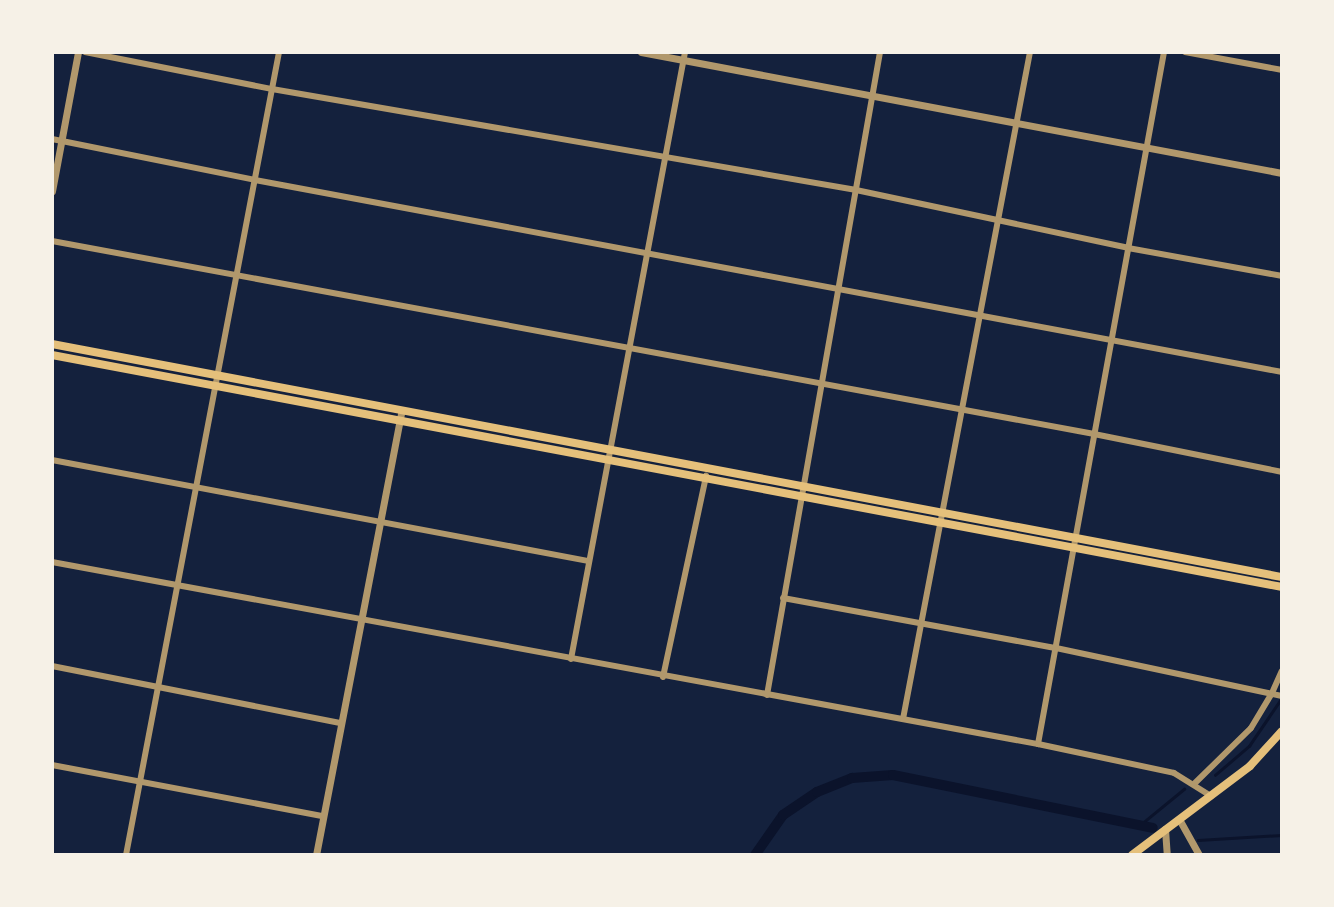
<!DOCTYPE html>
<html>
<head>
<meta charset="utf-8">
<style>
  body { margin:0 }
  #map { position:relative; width:1334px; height:907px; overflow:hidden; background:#14213d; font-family:Cabin,sans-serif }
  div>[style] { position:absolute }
  .stream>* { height:2.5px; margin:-1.25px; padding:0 1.25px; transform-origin:1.25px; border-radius:1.25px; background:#0b132b }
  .canal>* { height:10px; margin:-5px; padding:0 5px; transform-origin:5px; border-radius:5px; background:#0b132b }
  .minor>* { height:6px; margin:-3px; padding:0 3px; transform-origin:3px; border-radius:3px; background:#b1986c }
  .tertiary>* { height:7px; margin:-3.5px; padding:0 3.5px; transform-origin:3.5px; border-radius:3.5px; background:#b1986c }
  .secondary>* { height:8px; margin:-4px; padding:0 4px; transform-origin:4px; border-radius:4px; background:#e5c07b }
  span { translate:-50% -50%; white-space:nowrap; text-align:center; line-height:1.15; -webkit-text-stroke:6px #f6f1e7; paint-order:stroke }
  .frame { position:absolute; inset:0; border:54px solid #f6f1e7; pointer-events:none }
</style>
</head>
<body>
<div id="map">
  <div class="stream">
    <i style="left:1215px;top:775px;width:45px;rotate:-40.5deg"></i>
    <i style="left:1249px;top:746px;width:57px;rotate:-55.8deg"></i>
    <i style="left:1140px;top:825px;width:57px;rotate:-39.3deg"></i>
    <i style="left:1198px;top:840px;width:84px;rotate:-3.4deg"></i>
  </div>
  <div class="canal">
    <i style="left:755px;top:855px;width:49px;rotate:-55deg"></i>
    <i style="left:783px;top:815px;width:41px;rotate:-34.1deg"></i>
    <i style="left:817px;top:792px;width:38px;rotate:-22deg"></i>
    <i style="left:852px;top:778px;width:41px;rotate:-4.2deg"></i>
    <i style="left:893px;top:775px;width:265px;rotate:11.5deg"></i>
  </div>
  <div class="minor">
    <i style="left:85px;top:52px;width:191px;rotate:11.2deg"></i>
    <i style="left:272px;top:89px;width:593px;rotate:9.81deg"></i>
    <i style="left:856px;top:190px;width:278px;rotate:12deg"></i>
    <i style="left:1128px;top:248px;width:157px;rotate:10.3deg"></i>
    <i style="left:1185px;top:52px;width:99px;rotate:10.5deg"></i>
    <i style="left:52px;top:139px;width:207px;rotate:11.4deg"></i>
    <i style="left:255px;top:180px;width:1045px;rotate:10.59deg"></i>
    <i style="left:52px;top:241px;width:1060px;rotate:10.49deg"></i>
    <i style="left:1094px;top:434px;width:192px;rotate:11.4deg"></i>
    <i style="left:52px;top:460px;width:545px;rotate:10.67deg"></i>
    <i style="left:52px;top:562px;width:1003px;rotate:10.46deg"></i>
    <i style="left:1038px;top:744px;width:139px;rotate:12deg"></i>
    <i style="left:1174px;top:773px;width:44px;rotate:31.9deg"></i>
    <i style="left:783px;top:598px;width:278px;rotate:10.4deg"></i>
    <i style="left:1056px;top:648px;width:231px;rotate:12deg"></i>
    <i style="left:571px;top:659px;width:618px;rotate:-79.36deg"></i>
    <i style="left:52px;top:666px;width:295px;rotate:11.2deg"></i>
    <i style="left:663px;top:677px;width:206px;rotate:-77.9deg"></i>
    <i style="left:767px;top:695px;width:653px;rotate:-80.03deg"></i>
    <i style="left:903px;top:719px;width:679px;rotate:-79.22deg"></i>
    <i style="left:1038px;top:744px;width:703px;rotate:-79.68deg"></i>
    <i style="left:52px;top:765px;width:276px;rotate:10.7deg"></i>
    <i style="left:1195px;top:783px;width:78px;rotate:-44.5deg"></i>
    <i style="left:1251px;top:728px;width:41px;rotate:-59deg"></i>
    <i style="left:1272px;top:693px;width:24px;rotate:-66deg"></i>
    <i style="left:126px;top:855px;width:817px;rotate:-79.21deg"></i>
  </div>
  <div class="tertiary">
    <i style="left:641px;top:52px;width:652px;rotate:10.69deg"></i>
    <i style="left:52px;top:191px;width:141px;rotate:-79.4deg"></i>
    <i style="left:1179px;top:819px;width:41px;rotate:60.9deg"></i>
    <i style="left:1165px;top:829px;width:26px;rotate:86deg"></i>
    <i style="left:316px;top:855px;width:453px;rotate:-79.1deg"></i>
  </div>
  <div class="secondary">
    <i style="left:52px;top:344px;width:1252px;rotate:10.73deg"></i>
    <i style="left:52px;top:355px;width:1252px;rotate:10.68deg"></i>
    <i style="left:1132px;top:855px;width:148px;rotate:-37deg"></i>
    <i style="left:1250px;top:766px;width:47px;rotate:-47.6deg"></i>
  </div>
  <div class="frame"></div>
</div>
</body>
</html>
